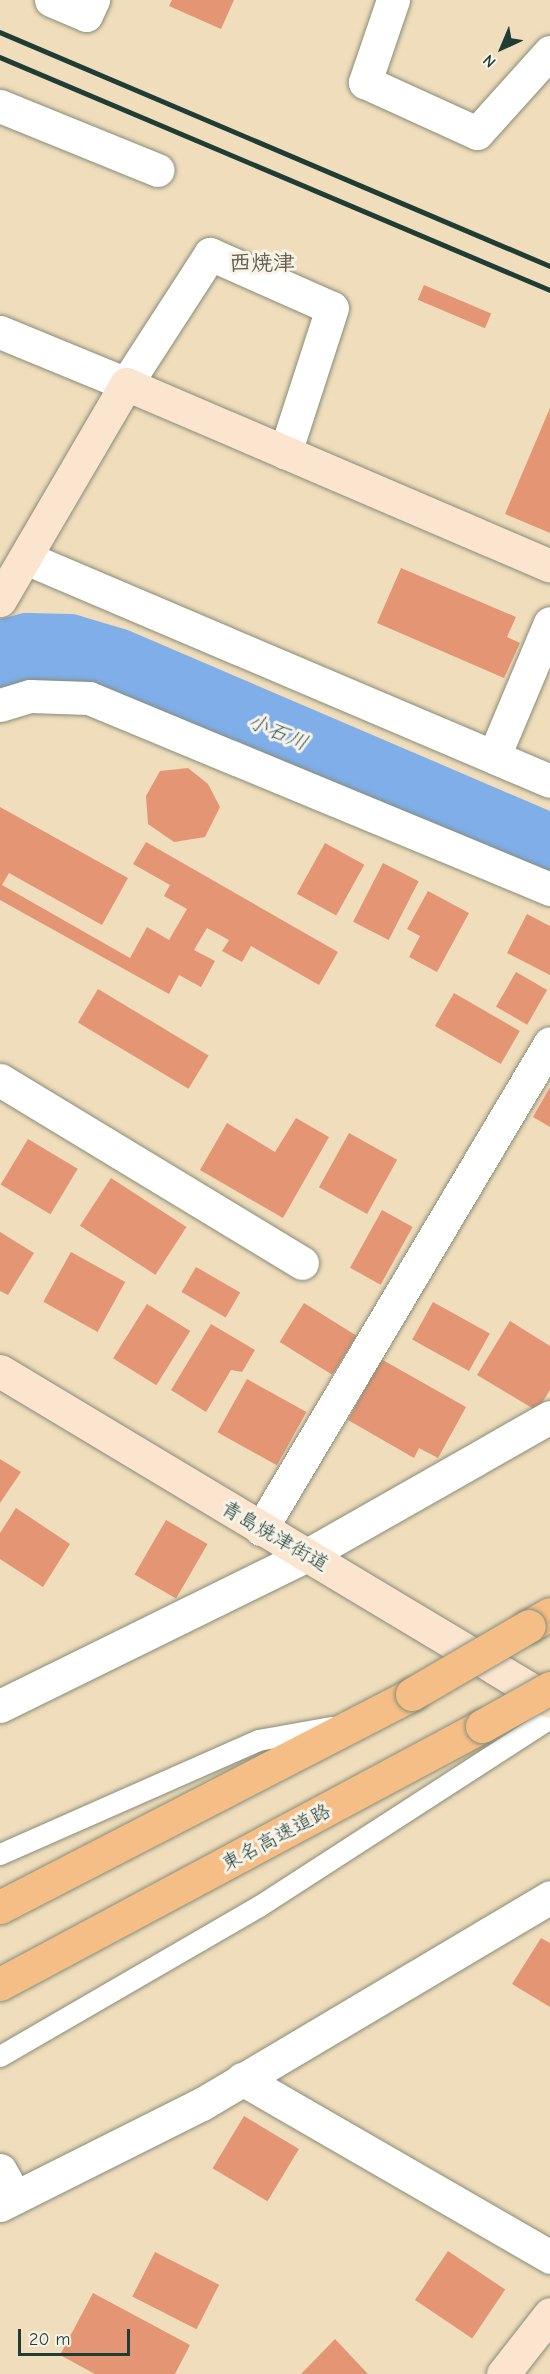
<!DOCTYPE html>
<html>
<head>
<meta charset="utf-8">
<style>
  body { margin:0 }
  #map { position:relative; width:550px; height:2374px; overflow:hidden; background:#f0ddbc; font-family:"Comic Neue","Klee One",sans-serif }
  div>[style] { position:absolute }
  .river>* { height:68px; margin:-34px; padding:0 34px; transform-origin:34px; border-radius:34px; background:#7faee9 }
  .building>* { inset:0; background:#e49674; transform-origin:0 0 }
  .roads { filter:drop-shadow(0 0 2px #888d78) drop-shadow(0 0 2px #888d78) }
  .lane>* { height:21px; margin:-10.5px; padding:0 10.5px; transform-origin:10.5px; border-radius:10.5px; background:#fff }
  .street>* { height:33px; margin:-16.5px; padding:0 16.5px; transform-origin:16.5px; border-radius:16.5px; background:#fff }
  .secondary>* { height:33px; margin:-16.5px; padding:0 16.5px; transform-origin:16.5px; border-radius:16.5px; background:#fbe5cf }
  .highway>* { height:33px; margin:-16.5px; padding:0 16.5px; transform-origin:16.5px; border-radius:16.5px; background:#f6be87 }
  .rail>* { height:4.5px; margin:-2.25px; padding:0 2.25px; transform-origin:2.25px; border-radius:2.25px; background:#1f3d34 }
  .bridges { filter:drop-shadow(0 0 2px #888d78) drop-shadow(0 0 2px #888d78) }
  .highway-bridge>* { height:33px; margin:-16.5px; padding:0 16.5px; transform-origin:16.5px; border-radius:16.5px; background:#f6be87 }
  span { translate:-50% -50%; white-space:nowrap; text-align:center; line-height:1.15; -webkit-text-stroke:6px #f7f3e8; paint-order:stroke }
  .street-label { font-size:20px; color:#1f3d34 }
  .water-label { font-size:21px; color:#375961; font-style:italic }
  .quarter-label { font-size:22px; color:#645c4a; font-weight:700 }
  .north { position:absolute; left:472px; top:18px; width:60px; height:60px; -webkit-text-stroke:4px #f7f3e8; paint-order:stroke; rotate:224deg; font-size:16px; font-weight:700; line-height:24px; text-align:center; color:#1f3d34 }
  .north::after { content:''; display:block; margin:auto; width:21px; height:27px; background:#1f3d34; clip-path:polygon(50% 0,100% 100%,50% 72%,0 100%) }
  .scale { position:absolute; left:18px; top:2329px; width:112px; height:27px; box-sizing:border-box; border:3px solid #1f3d34; border-top:0; padding-left:8px; font-size:18px; line-height:21px; white-space:nowrap; color:#1f3d34; -webkit-text-stroke:4px #f7f3e8; paint-order:stroke }
</style>
</head>
<body>
<div id="map">
  <div class="river">
    <i style="left:0;top:654px;width:29px;rotate:-14deg"></i>
    <i style="left:28px;top:647px;width:41px;rotate:1.4deg"></i>
    <i style="left:69px;top:648px;width:49px;rotate:16.6deg"></i>
    <i style="left:116px;top:662px;width:472px;rotate:23.2deg"></i>
  </div>
  <div class="building">
    <i style="clip-path:polygon(172px 0,234px 0,221px 29px,169px 6px)"></i>
    <i style="left:424px;top:285px;width:73px;height:16px;rotate:23deg"></i>
    <i style="clip-path:polygon(550px 408px,550px 533px,505px 514px)"></i>
    <i style="clip-path:polygon(401px 568px,516px 617px,507px 637px,520px 643px,504px 678px,377px 623px)"></i>
    <i style="clip-path:polygon(188px 768px,208px 784px,220px 807px,205px 837px,174px 842px,148px 824px,146px 796px,160px 771px)"></i>
    <i style="clip-path:polygon(0 807px,128px 878px,102px 925px,9px 873px,2px 885px,130px 958px,147px 927px,169px 940px,187px 909px,164px 896px,170px 885px,133px 864px,146px 842px,338px 952px,319px 985px,251px 946px,242px 962px,222px 951px,229px 940px,207px 928px,194px 950px,215px 961px,201px 987px,179px 975px,169px 994px,0 900px)"></i>
    <i style="left:325px;top:843px;width:45px;height:58px;rotate:29deg"></i>
    <i style="left:383px;top:863px;width:40px;height:66px;rotate:27deg"></i>
    <i style="clip-path:polygon(428px 891px,469px 913px,437px 972px,409px 957px,420px 936px,407px 929px)"></i>
    <i style="clip-path:polygon(527px 914px,550px 926px,550px 975px,507px 953px)"></i>
    <i style="left:516px;top:972px;width:36px;height:40px;rotate:30deg"></i>
    <i style="left:98px;top:989px;width:129px;height:39px;rotate:31deg"></i>
    <i style="left:454px;top:993px;width:76px;height:38px;rotate:30deg"></i>
    <i style="clip-path:polygon(550px 1087px,550px 1127px,533px 1117px)"></i>
    <i style="clip-path:polygon(296px 1118px,329px 1137px,283px 1218px,200px 1170px,227px 1123px,275px 1152px)"></i>
    <i style="left:349px;top:1133px;width:55px;height:62px;rotate:29deg"></i>
    <i style="left:28px;top:1139px;width:58px;height:53px;rotate:31deg"></i>
    <i style="left:111px;top:1178px;width:90px;height:57px;rotate:33deg"></i>
    <i style="left:382px;top:1210px;width:35px;height:66px;rotate:29deg"></i>
    <i style="clip-path:polygon(0 1232px,34px 1253px,8px 1295px,0 1291px)"></i>
    <i style="left:71px;top:1252px;width:62px;height:57px;rotate:29deg"></i>
    <i style="left:196px;top:1267px;width:51px;height:29px;rotate:30deg"></i>
    <i style="left:433px;top:1302px;width:65px;height:43px;rotate:29deg"></i>
    <i style="left:304px;top:1303px;width:62px;height:46px;rotate:32deg"></i>
    <i style="left:147px;top:1304px;width:51px;height:64px;rotate:32deg"></i>
    <i style="clip-path:polygon(510px 1321px,550px 1346px,550px 1390px,537px 1411px,477px 1375px)"></i>
    <i style="clip-path:polygon(211px 1324px,255px 1350px,242px 1372px,231px 1370px,206px 1412px,171px 1390px)"></i>
    <i style="clip-path:polygon(381px 1359px,466px 1407px,438px 1458px,419px 1448px,414px 1458px,348px 1420px)"></i>
    <i style="left:247px;top:1379px;width:68px;height:61px;rotate:29deg"></i>
    <i style="clip-path:polygon(0 1459px,21px 1472px,0 1503px)"></i>
    <i style="clip-path:polygon(16px 1508px,70px 1544px,43px 1587px,0 1559px,0 1533px)"></i>
    <i style="left:166px;top:1520px;width:48px;height:63px;rotate:30deg"></i>
    <i style="clip-path:polygon(541px 1938px,550px 1943px,550px 2007px,512px 1984px)"></i>
    <i style="left:244px;top:2116px;width:64px;height:61px;rotate:31deg"></i>
    <i style="left:448px;top:2251px;width:69px;height:59px;rotate:34deg"></i>
    <i style="left:155px;top:2252px;width:72px;height:50px;rotate:27deg"></i>
    <i style="clip-path:polygon(93px 2293px,190px 2345px,175px 2374px,95px 2374px,60px 2355px)"></i>
    <i style="clip-path:polygon(335px 2339px,368px 2374px,301px 2374px)"></i>
  </div>
  <div class="roads">
    <div class="lane">
      <i style="left:0;top:1854px;width:282px;rotate:-23.8deg"></i>
      <i style="left:258px;top:1740px;width:74px;rotate:-10.1deg"></i>
      <i style="left:0;top:2056px;width:299px;rotate:-30.1deg"></i>
      <i style="left:259px;top:1906px;width:346px;rotate:-32.9deg"></i>
    </div>
    <div class="street">
      <i style="left:51px;top:0;width:38px;rotate:23deg"></i>
      <i style="left:86px;top:15px;width:17px;rotate:-65deg"></i>
      <i style="left:393px;top:0;width:87px;rotate:108.9deg"></i>
      <i style="left:365px;top:82px;width:123px;rotate:24.5deg"></i>
      <i style="left:477px;top:133px;width:109px;rotate:-48deg"></i>
      <i style="left:0;top:106px;width:170px;rotate:22.1deg"></i>
      <i style="left:0;top:332px;width:136px;rotate:22.4deg"></i>
      <i style="left:126px;top:384px;width:155px;rotate:-57.1deg"></i>
      <i style="left:210px;top:254px;width:133px;rotate:23.9deg"></i>
      <i style="left:332px;top:308px;width:152px;rotate:108deg"></i>
      <i style="left:26px;top:558px;width:569px;rotate:23.05deg"></i>
      <i style="left:0;top:705px;width:31px;rotate:-17deg"></i>
      <i style="left:30px;top:696px;width:59px;rotate:1.9deg"></i>
      <i style="left:89px;top:698px;width:499px;rotate:22.5deg"></i>
      <i style="left:494px;top:756px;width:144px;rotate:-67.2deg"></i>
      <i style="left:0;top:1080px;width:353px;rotate:31.2deg"></i>
      <i style="left:261px;top:1529px;width:565px;rotate:-59.26deg"></i>
      <i style="left:0;top:1706px;width:344px;rotate:-26.2deg"></i>
      <i style="left:309px;top:1554px;width:277px;rotate:-29.6deg"></i>
      <i style="left:242px;top:2079px;width:356px;rotate:30deg"></i>
      <i style="left:0;top:2170px;width:31px;rotate:61deg"></i>
      <i style="left:0;top:2205px;width:226px;rotate:-26.6deg"></i>
      <i style="left:202px;top:2104px;width:405px;rotate:-30.7deg"></i>
    </div>
    <div class="secondary">
      <i style="left:0;top:600px;width:250px;rotate:-59.7deg"></i>
      <i style="left:126px;top:384px;width:461px;rotate:23.2deg"></i>
      <i style="left:0;top:1371px;width:641px;rotate:30.96deg"></i>
      <i style="left:503px;top:2374px;width:76px;rotate:-51.9deg"></i>
    </div>
    <div class="highway">
      <i style="left:529px;top:1626px;width:24px;rotate:-30deg"></i>
      <i style="left:0;top:1907px;width:464px;rotate:-27.3deg"></i>
      <i style="left:0;top:1984px;width:547px;rotate:-28.16deg"></i>
    </div>
  </div>
  <div class="rail">
    <i style="left:0;top:32px;width:598px;rotate:23.05deg"></i>
    <i style="left:0;top:57px;width:597px;rotate:22.96deg"></i>
  </div>
  <div class="bridges">
    <div class="highway-bridge">
      <i style="left:412px;top:1694px;width:135px;rotate:-30.2deg"></i>
      <i style="left:482px;top:1726px;width:78px;rotate:-29.2deg"></i>
    </div>
  </div>
  <div class="street-label">
    <span style="left:275px;top:1536px;rotate:30deg">青島焼津街道</span>
    <span style="left:276px;top:1837px;rotate:-28deg">東名高速道路</span>
  </div>
  <div class="water-label">
    <span style="left:278px;top:732px;rotate:23deg">小石川</span>
  </div>
  <div class="quarter-label">
    <span style="left:262px;top:264px">西焼津</span>
  </div>
  <div class="north">N</div>
  <div class="scale">20 m</div>
</div>
</body>
</html>
